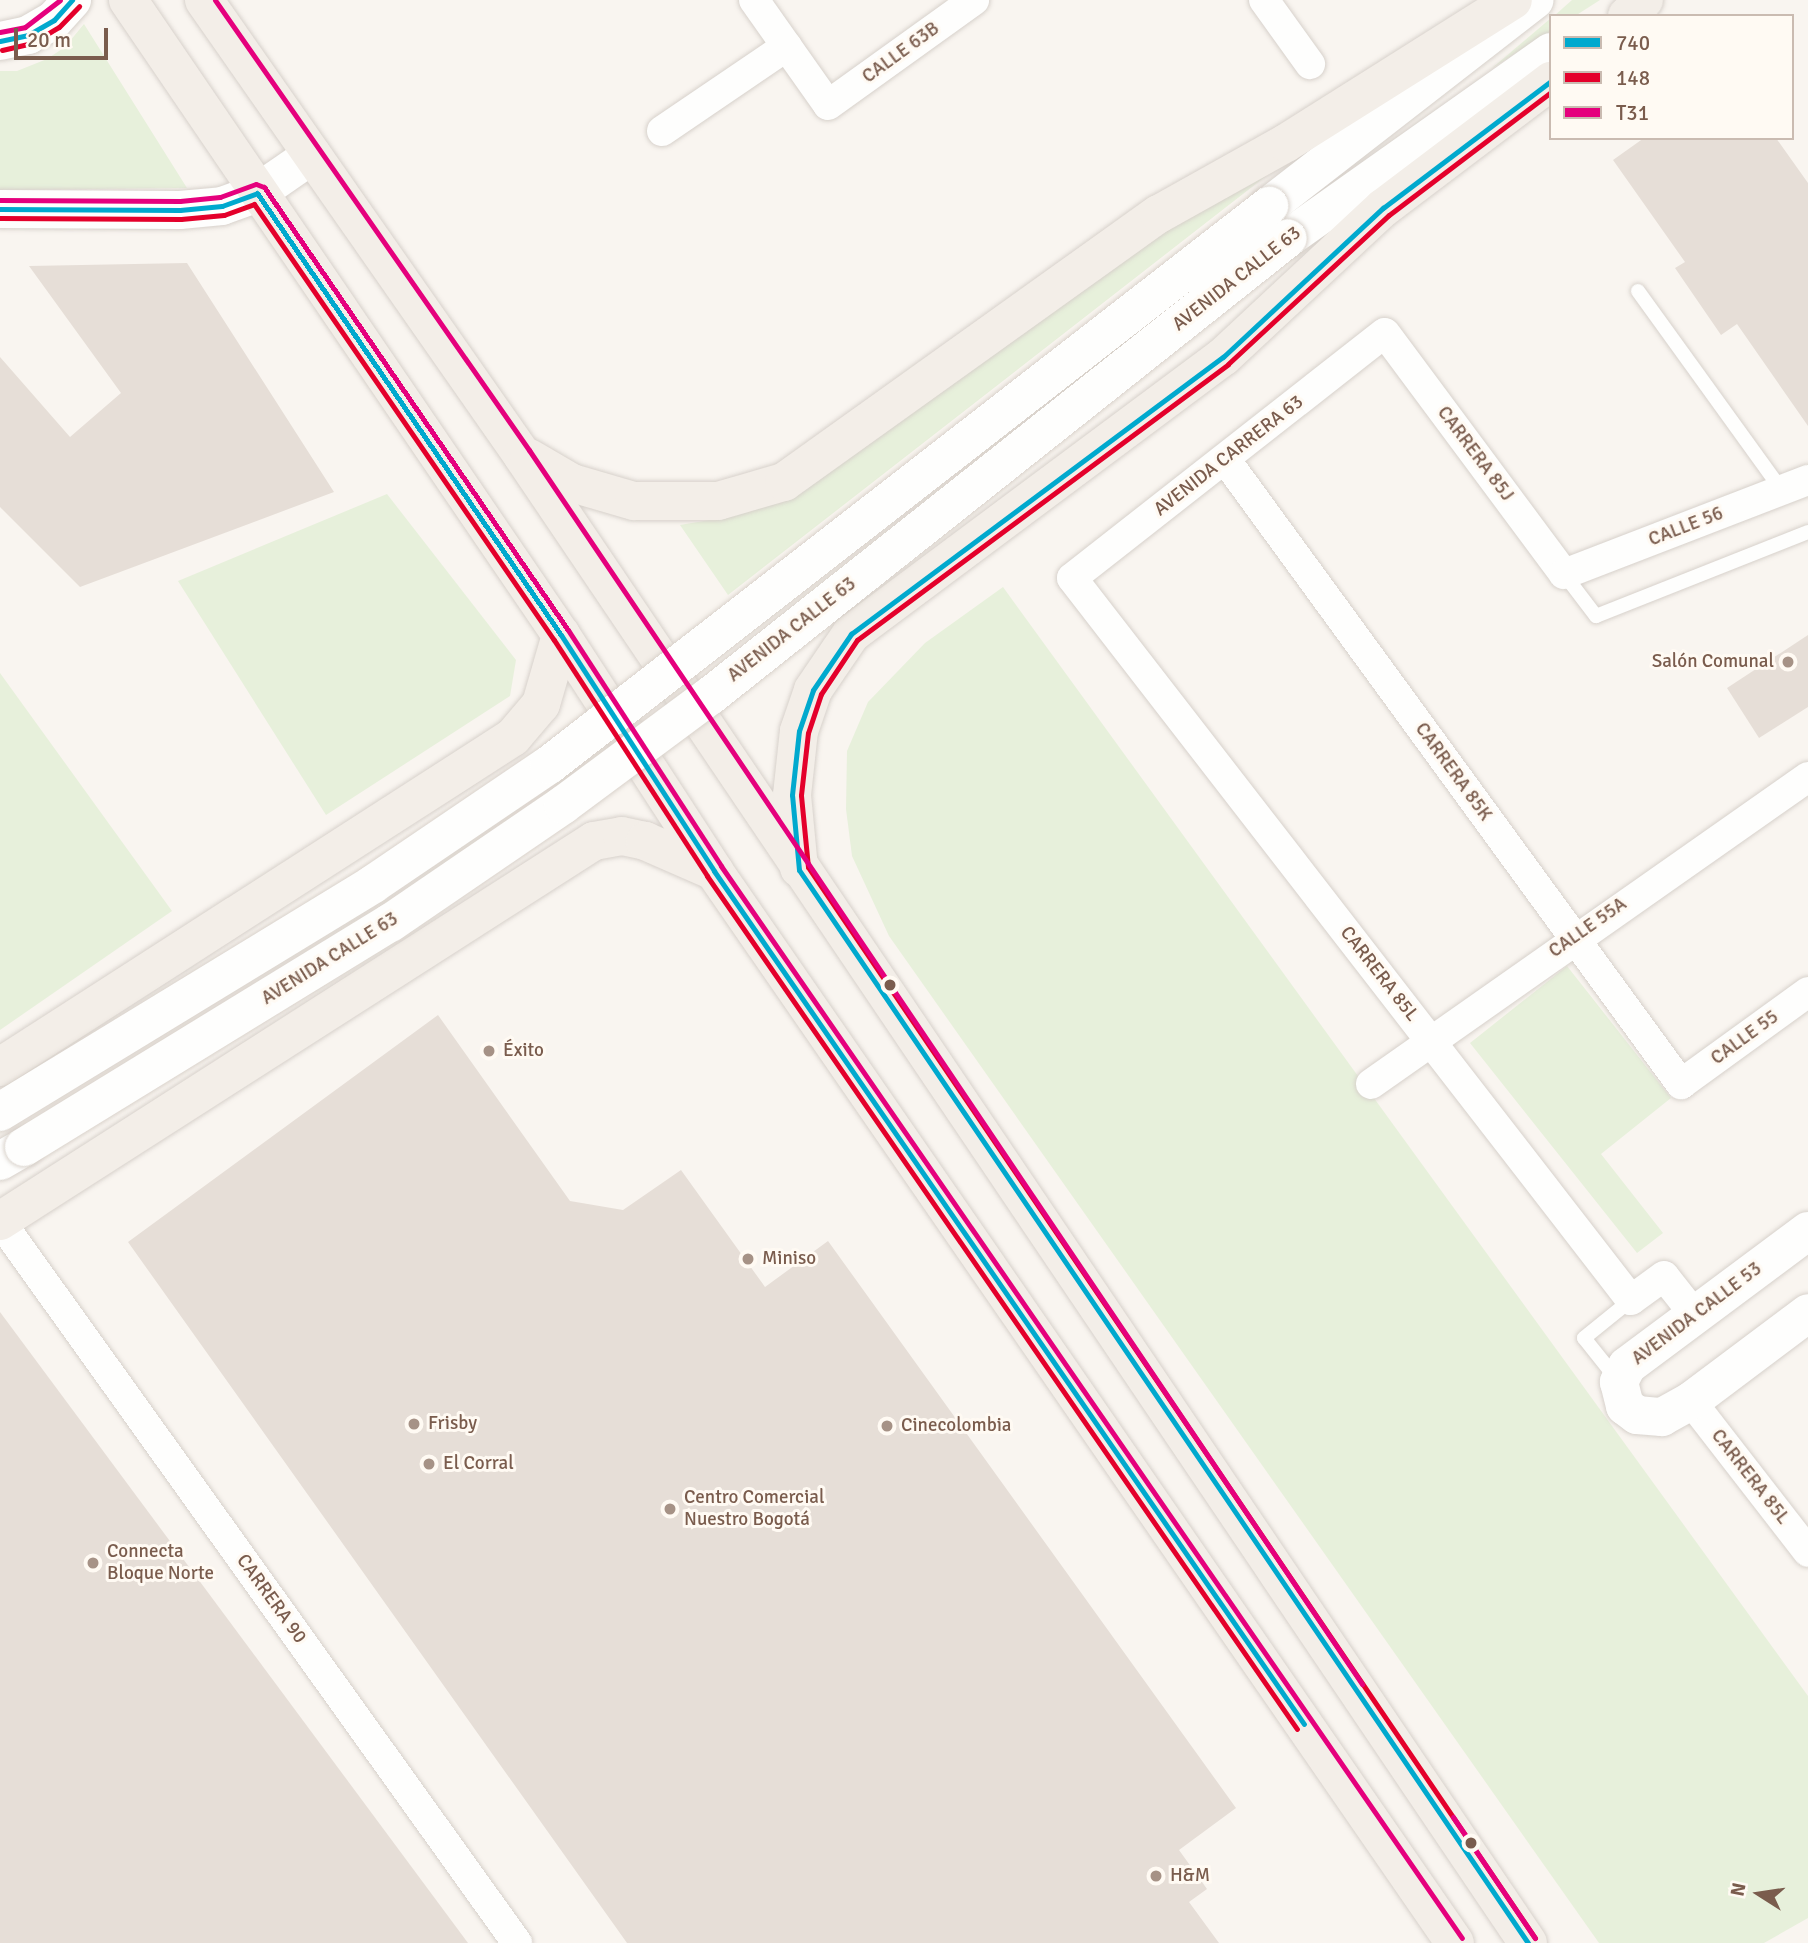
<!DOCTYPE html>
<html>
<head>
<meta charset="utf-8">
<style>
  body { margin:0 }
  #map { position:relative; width:1808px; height:1943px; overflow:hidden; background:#f9f5f0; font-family:Signika,sans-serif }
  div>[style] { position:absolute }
  .green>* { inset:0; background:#e7f0db }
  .building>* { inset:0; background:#e6ded7 }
  .roads { filter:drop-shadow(0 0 2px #d7d1cb) drop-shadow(0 0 2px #d7d1cb) }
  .lane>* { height:14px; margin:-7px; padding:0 7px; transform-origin:7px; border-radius:7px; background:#fefefd }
  .street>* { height:30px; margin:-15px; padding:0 15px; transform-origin:15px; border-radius:15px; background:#fefefd }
  .secondary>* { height:38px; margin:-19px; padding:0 19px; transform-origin:19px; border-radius:19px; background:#fefefd }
  .primary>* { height:38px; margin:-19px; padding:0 19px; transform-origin:19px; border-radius:19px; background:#f3eee8 }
  .bridges { filter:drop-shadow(0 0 2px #d9d2cb) drop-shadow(0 0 2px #d9d2cb) }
  .secondary-bridge>* { height:38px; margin:-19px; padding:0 19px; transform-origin:19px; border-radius:19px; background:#fefefd }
  .bus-1>* { height:5px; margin:-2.5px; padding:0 2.5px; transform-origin:2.5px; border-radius:2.5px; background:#00a9ce }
  .bus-2>* { height:5px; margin:-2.5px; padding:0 2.5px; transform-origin:2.5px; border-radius:2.5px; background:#e4002b }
  .bus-3>* { height:5px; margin:-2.5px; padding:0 2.5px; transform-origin:2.5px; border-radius:2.5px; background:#e5007d }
  .dots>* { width:19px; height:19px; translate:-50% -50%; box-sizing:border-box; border:4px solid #fffaf3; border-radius:50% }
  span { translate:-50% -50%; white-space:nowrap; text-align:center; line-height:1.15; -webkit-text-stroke:6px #fffaf3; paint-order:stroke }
  .street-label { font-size:19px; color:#7a5c4d }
  .poi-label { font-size:19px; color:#7a5c4d }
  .right { translate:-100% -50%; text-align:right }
  .left { translate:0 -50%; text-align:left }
  .legend { position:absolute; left:1549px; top:14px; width:245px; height:126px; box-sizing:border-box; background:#fffaf3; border:2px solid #cabbb1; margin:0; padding:9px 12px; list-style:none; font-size:21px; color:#7a5c4d }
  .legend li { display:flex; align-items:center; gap:14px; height:35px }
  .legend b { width:35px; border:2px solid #cabbb1 }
  .north { position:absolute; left:1724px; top:1859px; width:70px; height:70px; -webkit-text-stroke:5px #fffaf3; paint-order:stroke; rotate:282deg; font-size:19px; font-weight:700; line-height:28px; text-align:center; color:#7a5c4d }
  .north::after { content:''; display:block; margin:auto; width:24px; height:32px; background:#7a5c4d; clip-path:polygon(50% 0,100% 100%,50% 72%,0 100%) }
  .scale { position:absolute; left:14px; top:28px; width:94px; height:32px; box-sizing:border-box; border:4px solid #7a5c4d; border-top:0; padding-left:9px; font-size:21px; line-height:24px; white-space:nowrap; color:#7a5c4d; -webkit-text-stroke:5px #fffaf3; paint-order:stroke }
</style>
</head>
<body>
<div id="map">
  <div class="green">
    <i style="clip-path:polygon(1572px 0,1600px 0,1575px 16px,1554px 16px)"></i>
    <i style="clip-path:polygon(1551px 18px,1551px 31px,1491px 69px)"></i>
    <i style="clip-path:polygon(84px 24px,187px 188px,0 190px,0 71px,17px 71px,47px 59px,65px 47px)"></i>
    <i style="clip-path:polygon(1266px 176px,728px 595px,680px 525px,727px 517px,1238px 184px)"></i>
    <i style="clip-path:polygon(387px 494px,516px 660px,510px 696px,326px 815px,178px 581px)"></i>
    <i style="clip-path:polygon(1003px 587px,1808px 1696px,1808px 1918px,1764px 1943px,1599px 1943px,889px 936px,852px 856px,846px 809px,847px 751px,868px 702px,925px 643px)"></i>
    <i style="clip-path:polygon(0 673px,172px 911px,0 1030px)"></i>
    <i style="clip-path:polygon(1567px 966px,1671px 1098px,1601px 1154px,1663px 1233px,1637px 1253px,1470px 1043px)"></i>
  </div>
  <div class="building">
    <i style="clip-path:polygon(1644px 138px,1776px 138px,1808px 183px,1808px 426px,1737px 324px,1721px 335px,1675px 268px,1685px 262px,1613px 160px)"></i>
    <i style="clip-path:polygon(187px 263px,334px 492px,80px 587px,0 507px,0 357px,70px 437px,121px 393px,29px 266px)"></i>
    <i style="clip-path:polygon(1808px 635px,1808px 707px,1759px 738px,1727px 688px)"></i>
    <i style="clip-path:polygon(438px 1015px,570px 1201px,623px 1210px,681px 1170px,765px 1287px,828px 1241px,1236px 1808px,1179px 1850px,1207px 1889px,1189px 1902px,1219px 1943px,627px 1943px,128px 1242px)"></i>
    <i style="clip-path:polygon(0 1312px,468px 1943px,0 1943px)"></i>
  </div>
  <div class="roads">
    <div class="lane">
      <i style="left:1638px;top:291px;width:246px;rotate:54.2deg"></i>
      <i style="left:1564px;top:574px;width:53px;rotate:52.7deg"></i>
      <i style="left:1596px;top:616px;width:228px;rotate:-21.6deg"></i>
      <i style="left:1616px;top:1378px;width:51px;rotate:-128.7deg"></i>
      <i style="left:1584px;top:1338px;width:60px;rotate:-39deg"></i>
    </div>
    <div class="street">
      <i style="left:754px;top:0;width:128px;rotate:54.8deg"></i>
      <i style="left:828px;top:105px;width:180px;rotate:-35.7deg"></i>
      <i style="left:1264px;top:0;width:79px;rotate:54.3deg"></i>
      <i style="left:662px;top:131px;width:151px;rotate:-34.2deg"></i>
      <i style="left:1225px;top:459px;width:774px;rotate:53.89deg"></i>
      <i style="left:1681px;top:1084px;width:157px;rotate:-35.9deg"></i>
      <i style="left:1371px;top:1084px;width:534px;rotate:-35.09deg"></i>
      <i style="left:0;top:1221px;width:888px;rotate:54.39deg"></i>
      <i style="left:1694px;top:1314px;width:48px;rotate:-128.3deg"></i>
      <i style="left:1664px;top:1276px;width:41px;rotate:144deg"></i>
      <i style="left:1631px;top:1300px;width:913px;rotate:-127.75deg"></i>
      <i style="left:1072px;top:578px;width:397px;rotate:-38.1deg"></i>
      <i style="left:1385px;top:333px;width:300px;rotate:53.4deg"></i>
      <i style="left:1564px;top:574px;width:261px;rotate:-21.1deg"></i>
      <i style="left:1691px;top:1401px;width:191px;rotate:52.2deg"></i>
    </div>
    <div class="secondary">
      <i style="left:0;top:41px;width:29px;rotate:-12deg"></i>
      <i style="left:28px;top:35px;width:30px;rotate:-30deg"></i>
      <i style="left:54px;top:20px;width:27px;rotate:-48deg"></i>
      <i style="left:1269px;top:206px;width:336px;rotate:-37.8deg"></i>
      <i style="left:0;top:209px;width:180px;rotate:0.3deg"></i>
      <i style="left:180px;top:210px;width:42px;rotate:-5.4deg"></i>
      <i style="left:222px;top:206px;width:37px;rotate:-20deg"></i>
      <i style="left:257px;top:193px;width:67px;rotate:-34.6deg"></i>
      <i style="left:1288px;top:238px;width:322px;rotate:-35.3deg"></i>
      <i style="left:0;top:1161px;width:28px;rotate:-30deg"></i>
      <i style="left:1808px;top:1231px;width:226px;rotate:143.3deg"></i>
      <i style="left:1627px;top:1366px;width:18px;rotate:117deg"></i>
      <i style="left:1619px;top:1382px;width:25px;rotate:76deg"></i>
      <i style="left:1625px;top:1406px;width:15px;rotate:37deg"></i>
      <i style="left:1637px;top:1415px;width:25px;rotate:5deg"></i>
      <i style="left:1662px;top:1417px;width:33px;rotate:-29deg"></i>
      <i style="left:1691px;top:1401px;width:146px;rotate:-36.9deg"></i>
    </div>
    <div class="primary">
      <i style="left:128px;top:0;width:769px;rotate:55.71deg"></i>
      <i style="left:561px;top:635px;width:281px;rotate:57deg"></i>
      <i style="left:714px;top:871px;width:1303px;rotate:55.35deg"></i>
      <i style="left:204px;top:0;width:555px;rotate:55.05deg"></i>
      <i style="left:522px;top:455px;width:1796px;rotate:55.94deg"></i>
      <i style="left:1627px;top:16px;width:23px;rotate:-43deg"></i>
      <i style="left:529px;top:458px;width:50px;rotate:30.2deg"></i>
      <i style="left:572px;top:483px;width:65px;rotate:16.2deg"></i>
      <i style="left:634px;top:501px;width:84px"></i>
      <i style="left:718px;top:501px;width:69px;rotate:-16.1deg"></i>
      <i style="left:784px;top:482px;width:461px;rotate:-35.6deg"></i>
      <i style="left:1159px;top:214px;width:145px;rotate:-29.2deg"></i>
      <i style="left:1286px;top:143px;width:268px;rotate:-32.2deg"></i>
      <i style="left:799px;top:868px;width:73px;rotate:-95.5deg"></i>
      <i style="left:792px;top:795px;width:64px;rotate:-83.8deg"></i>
      <i style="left:799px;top:731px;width:43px;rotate:-71.1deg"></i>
      <i style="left:813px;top:690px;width:68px;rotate:-55.8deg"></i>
      <i style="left:851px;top:634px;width:464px;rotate:-36.7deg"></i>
      <i style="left:1223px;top:357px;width:219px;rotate:-43deg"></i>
      <i style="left:1383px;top:208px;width:211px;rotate:-37.1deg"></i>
      <i style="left:0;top:1067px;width:610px;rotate:-32.75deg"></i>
      <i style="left:513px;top:737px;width:43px;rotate:-49.7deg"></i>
      <i style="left:541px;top:704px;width:72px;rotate:-73.8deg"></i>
      <i style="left:0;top:1221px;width:705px;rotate:-32.61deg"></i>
      <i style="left:594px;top:841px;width:28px;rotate:-10deg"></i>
      <i style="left:622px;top:836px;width:24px;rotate:12deg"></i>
      <i style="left:645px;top:841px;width:75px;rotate:23.5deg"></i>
    </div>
  </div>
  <div class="bridges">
    <div class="secondary-bridge">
      <i style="left:0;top:1112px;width:437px;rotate:-31.4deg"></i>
      <i style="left:373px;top:884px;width:212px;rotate:-34.1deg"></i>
      <i style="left:549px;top:765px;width:912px;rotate:-37.83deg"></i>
      <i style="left:24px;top:1147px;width:429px;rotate:-31.5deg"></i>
      <i style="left:390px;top:923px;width:209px;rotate:-34.3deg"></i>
      <i style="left:563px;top:805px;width:183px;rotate:-36.6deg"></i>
      <i style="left:710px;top:696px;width:737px;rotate:-38.39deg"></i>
    </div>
  </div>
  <div class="bus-1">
    <i style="left:0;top:41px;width:29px;rotate:-12deg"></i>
    <i style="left:28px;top:35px;width:30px;rotate:-30deg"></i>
    <i style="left:54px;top:20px;width:27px;rotate:-48deg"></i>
    <i style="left:0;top:209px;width:180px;rotate:0.3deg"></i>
    <i style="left:180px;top:210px;width:42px;rotate:-5.4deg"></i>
    <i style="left:222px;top:206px;width:37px;rotate:-20deg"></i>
    <i style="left:257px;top:193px;width:536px;rotate:55.48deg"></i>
    <i style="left:561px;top:635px;width:281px;rotate:57deg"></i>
    <i style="left:714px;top:871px;width:1037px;rotate:55.33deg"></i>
    <i style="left:1528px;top:1943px;width:1297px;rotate:-124.19deg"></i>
    <i style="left:799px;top:870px;width:75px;rotate:-95.3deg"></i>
    <i style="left:792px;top:795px;width:64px;rotate:-83.8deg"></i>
    <i style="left:799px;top:731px;width:43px;rotate:-71.1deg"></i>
    <i style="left:813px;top:690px;width:68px;rotate:-55.8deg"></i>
    <i style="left:851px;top:634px;width:464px;rotate:-36.7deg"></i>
    <i style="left:1223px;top:357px;width:219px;rotate:-43deg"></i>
    <i style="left:1383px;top:208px;width:211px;rotate:-37.1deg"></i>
  </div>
  <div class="bus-2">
    <i style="left:2px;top:50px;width:31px;rotate:-13deg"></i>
    <i style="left:32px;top:43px;width:31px;rotate:-31deg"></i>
    <i style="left:59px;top:27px;width:29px;rotate:-46deg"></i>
    <i style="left:0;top:218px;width:181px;rotate:0.3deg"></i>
    <i style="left:181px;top:219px;width:43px;rotate:-5.3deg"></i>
    <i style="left:224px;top:215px;width:32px;rotate:-20deg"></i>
    <i style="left:254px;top:204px;width:529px;rotate:55.47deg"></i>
    <i style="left:554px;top:640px;width:281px;rotate:57deg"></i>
    <i style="left:707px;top:876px;width:1037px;rotate:55.33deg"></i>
    <i style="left:1535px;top:1938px;width:1294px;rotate:-124.17deg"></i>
    <i style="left:808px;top:867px;width:72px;rotate:-95.6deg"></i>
    <i style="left:801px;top:795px;width:62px;rotate:-83.6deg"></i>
    <i style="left:808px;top:733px;width:41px;rotate:-71.6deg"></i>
    <i style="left:821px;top:694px;width:65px;rotate:-56.3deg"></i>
    <i style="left:857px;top:640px;width:462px;rotate:-36.6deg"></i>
    <i style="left:1228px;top:364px;width:219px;rotate:-42.8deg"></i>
    <i style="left:1389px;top:215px;width:203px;rotate:-37.2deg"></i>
  </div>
  <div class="bus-3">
    <i style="left:215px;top:0;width:549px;rotate:55.09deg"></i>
    <i style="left:529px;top:450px;width:1489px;rotate:55.98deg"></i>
    <i style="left:0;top:32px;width:25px;rotate:-11deg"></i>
    <i style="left:25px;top:27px;width:44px;rotate:-37.6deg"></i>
    <i style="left:0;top:200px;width:180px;rotate:0.3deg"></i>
    <i style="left:180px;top:201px;width:40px;rotate:-5.7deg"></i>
    <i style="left:220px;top:197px;width:38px;rotate:-20deg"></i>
    <i style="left:256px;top:184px;width:9px;rotate:21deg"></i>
    <i style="left:264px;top:187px;width:537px;rotate:55.54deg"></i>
    <i style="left:568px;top:630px;width:281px;rotate:57deg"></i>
    <i style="left:721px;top:866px;width:1303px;rotate:55.35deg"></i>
    <i style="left:1453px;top:1817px;width:146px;rotate:55.9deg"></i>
  </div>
  <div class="dots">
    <i style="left:1788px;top:662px;background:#a69286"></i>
    <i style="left:890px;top:985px;background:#7a5c4d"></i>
    <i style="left:489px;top:1051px;background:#a69286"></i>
    <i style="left:748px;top:1259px;background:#a69286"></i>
    <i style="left:414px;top:1424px;background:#a69286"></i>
    <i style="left:887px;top:1426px;background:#a69286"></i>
    <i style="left:429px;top:1464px;background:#a69286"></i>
    <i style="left:670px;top:1509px;background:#a69286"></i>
    <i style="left:93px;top:1563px;background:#a69286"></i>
    <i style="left:1471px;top:1843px;background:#7a5c4d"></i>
    <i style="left:1156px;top:1876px;background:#a69286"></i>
  </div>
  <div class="street-label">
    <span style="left:901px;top:53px;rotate:-36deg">CALLE 63B</span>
    <span style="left:1237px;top:279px;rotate:-38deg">AVENIDA CALLE 63</span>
    <span style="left:1475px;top:454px;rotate:53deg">CARRERA 85J</span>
    <span style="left:1229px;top:456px;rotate:-38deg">AVENIDA CARRERA 63</span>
    <span style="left:1686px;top:527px;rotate:-21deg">CALLE 56</span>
    <span style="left:792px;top:630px;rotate:-38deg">AVENIDA CALLE 63</span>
    <span style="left:1453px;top:772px;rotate:54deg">CARRERA 85K</span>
    <span style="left:1588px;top:928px;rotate:-35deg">CALLE 55A</span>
    <span style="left:330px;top:959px;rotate:-32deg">AVENIDA CALLE 63</span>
    <span style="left:1379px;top:974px;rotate:52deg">CARRERA 85L</span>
    <span style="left:1745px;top:1038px;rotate:-36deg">CALLE 55</span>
    <span style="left:1697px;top:1314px;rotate:-37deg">AVENIDA CALLE 53</span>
    <span style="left:1750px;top:1477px;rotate:52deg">CARRERA 85L</span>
    <span style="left:271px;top:1599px;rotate:54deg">CARRERA 90</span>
  </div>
  <div class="poi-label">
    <span class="right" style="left:1774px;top:662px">Salón Comunal</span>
    <span class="left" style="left:503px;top:1051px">Éxito</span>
    <span class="left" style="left:762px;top:1259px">Miniso</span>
    <span class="left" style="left:428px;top:1424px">Frisby</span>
    <span class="left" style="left:901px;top:1426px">Cinecolombia</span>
    <span class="left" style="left:443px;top:1464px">El Corral</span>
    <span class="left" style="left:684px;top:1509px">Centro Comercial<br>Nuestro Bogotá</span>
    <span class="left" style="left:107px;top:1563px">Connecta<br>Bloque Norte</span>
    <span class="left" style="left:1170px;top:1876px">H&amp;M</span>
  </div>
  <ul class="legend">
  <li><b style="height:9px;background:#00a9ce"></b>740</li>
  <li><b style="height:9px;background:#e4002b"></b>148</li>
  <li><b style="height:9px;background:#e5007d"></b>T31</li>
  </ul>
  <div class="north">N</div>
  <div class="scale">20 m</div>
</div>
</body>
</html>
